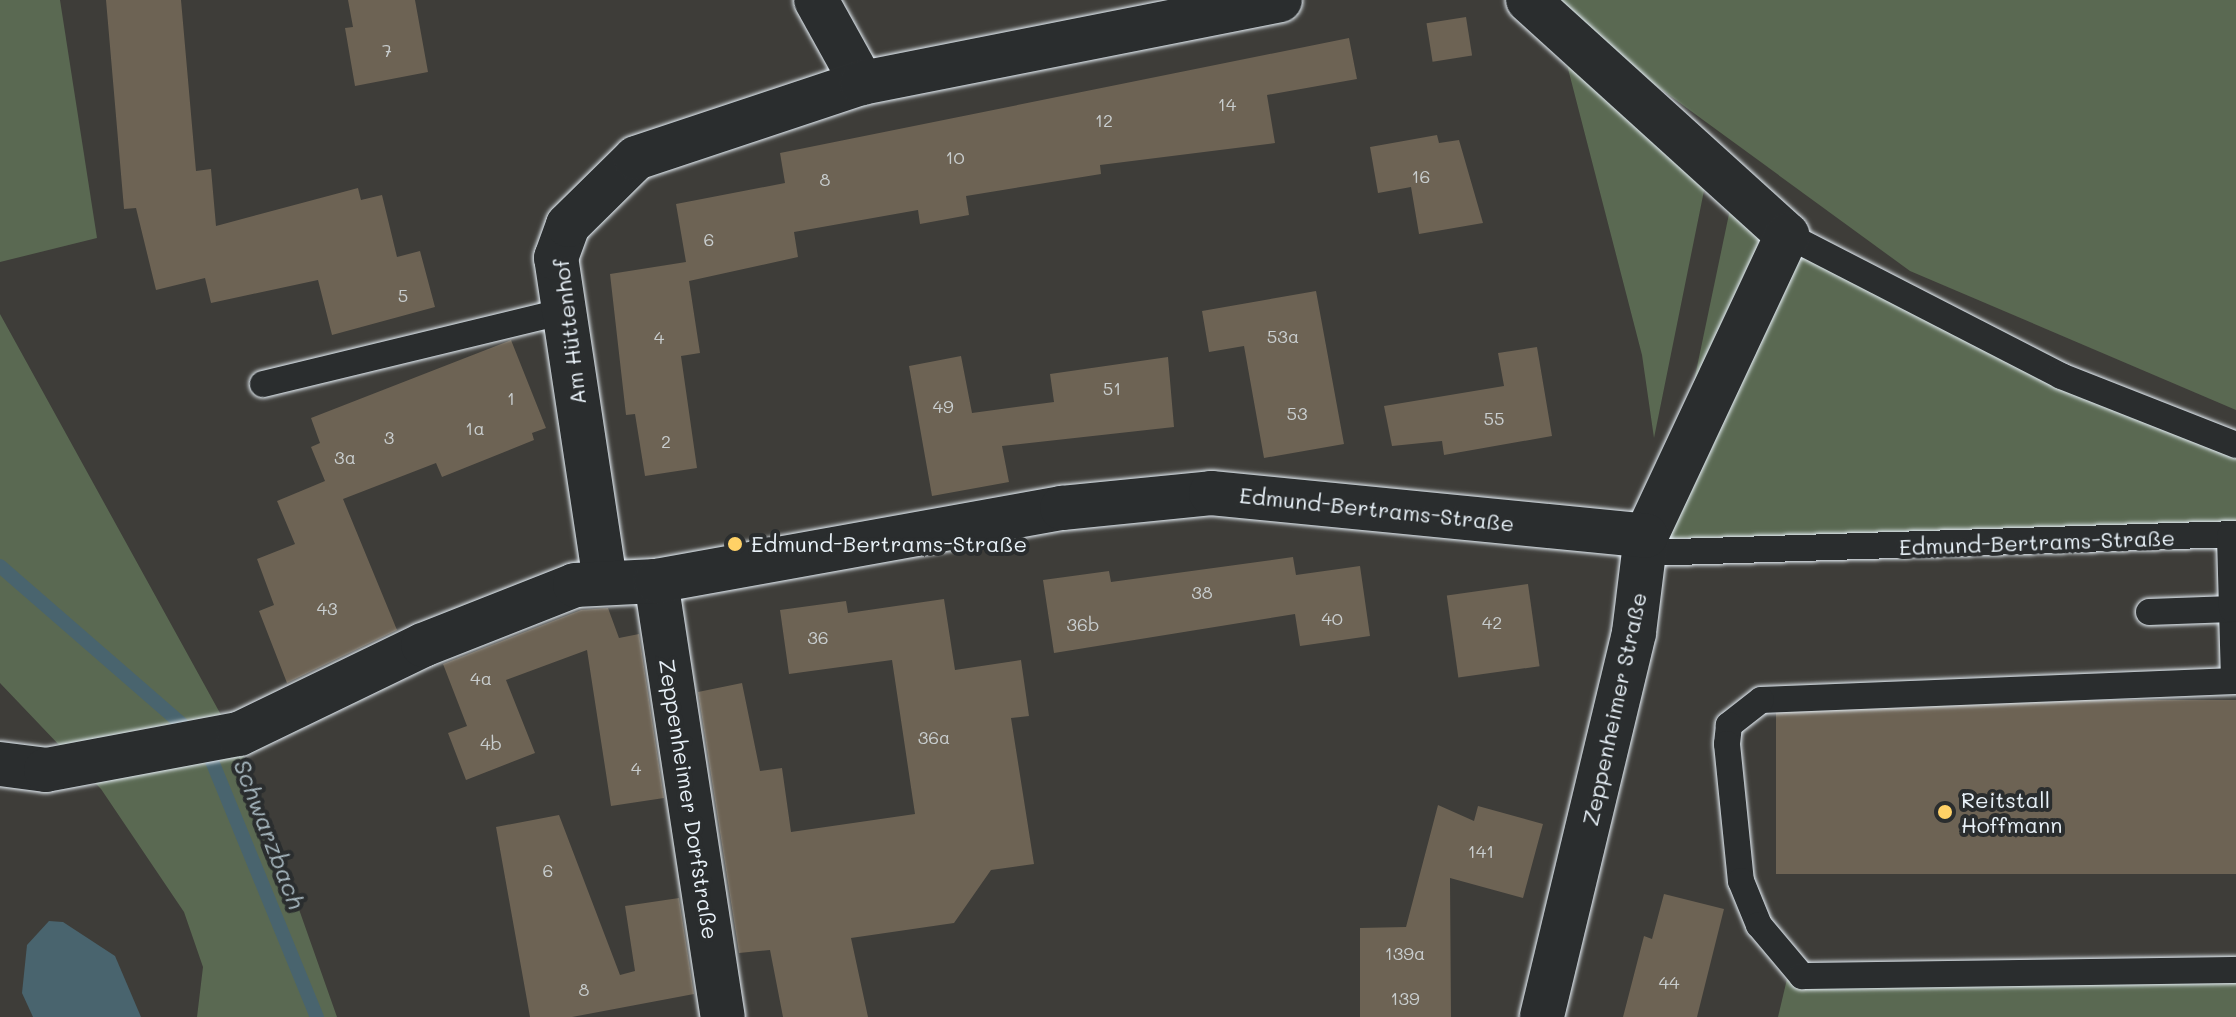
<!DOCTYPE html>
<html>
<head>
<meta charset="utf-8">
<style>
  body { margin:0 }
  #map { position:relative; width:2236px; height:1017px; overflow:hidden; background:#3e3d39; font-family:Mali,sans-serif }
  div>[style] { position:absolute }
  .green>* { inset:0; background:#5a6952 }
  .water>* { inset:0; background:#49646e }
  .stream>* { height:14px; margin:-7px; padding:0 7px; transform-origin:7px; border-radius:7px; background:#49646e }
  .building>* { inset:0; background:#6d6354; transform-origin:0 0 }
  .roads { filter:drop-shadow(0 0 2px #e8f1f8) drop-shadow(0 0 2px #e8f1f8) }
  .lane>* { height:26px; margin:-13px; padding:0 13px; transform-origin:13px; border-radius:13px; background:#2a2d2e }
  .street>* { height:44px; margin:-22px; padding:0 22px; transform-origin:22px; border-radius:22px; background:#2a2d2e }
  .dots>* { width:22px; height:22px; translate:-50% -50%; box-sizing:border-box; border:4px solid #2a2d2e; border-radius:50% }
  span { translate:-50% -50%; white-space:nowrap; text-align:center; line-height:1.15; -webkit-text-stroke:8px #2a2d2e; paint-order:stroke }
  .number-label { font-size:18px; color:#c9cecf }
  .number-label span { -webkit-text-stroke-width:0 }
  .street-label { font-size:22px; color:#e8f1f8 }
  .poi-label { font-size:22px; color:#e8f1f8 }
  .left { translate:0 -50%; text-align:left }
  .water-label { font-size:24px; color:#a8b9c1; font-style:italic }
</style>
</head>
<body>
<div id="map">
  <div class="green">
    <i style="clip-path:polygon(0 0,60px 0,97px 238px,0 262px)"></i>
    <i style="clip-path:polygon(1556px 0,2236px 0,2236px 410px,1910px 271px,1599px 44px)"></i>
    <i style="clip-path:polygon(1565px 57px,1709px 166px,1654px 438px,1642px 355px)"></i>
    <i style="clip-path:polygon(1733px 195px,2236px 456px,2236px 526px,1661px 539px)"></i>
    <i style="clip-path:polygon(0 314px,247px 762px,337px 1017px,197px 1017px,203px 967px,184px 912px,101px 789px,0 683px)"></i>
    <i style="clip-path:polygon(2236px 973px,2236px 1017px,1778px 1017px,1787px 979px)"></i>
  </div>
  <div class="water">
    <i style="clip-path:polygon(49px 921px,63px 922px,115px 956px,141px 1017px,33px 1017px,22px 993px,27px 945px)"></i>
  </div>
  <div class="stream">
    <i style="left:0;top:566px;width:256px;rotate:41deg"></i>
    <i style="left:207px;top:749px;width:290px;rotate:67.7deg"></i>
  </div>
  <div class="building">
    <i style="clip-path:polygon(106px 0,181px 0,196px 171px,211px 169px,216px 226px,358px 188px,361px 200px,382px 195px,397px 257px,420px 251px,435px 307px,332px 335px,318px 280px,211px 303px,205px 278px,156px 290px,136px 208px,124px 209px)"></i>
    <i style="clip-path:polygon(348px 0,415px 0,428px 72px,355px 86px,345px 28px,353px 27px)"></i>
    <i style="left:1466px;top:17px;width:39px;height:40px;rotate:81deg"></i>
    <i style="clip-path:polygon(1349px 38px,1357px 79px,1267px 95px,1275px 143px,1100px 165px,1101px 174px,966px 196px,969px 215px,920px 224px,918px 210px,794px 232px,798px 257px,689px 281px,700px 353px,681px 356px,697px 468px,645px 476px,635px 414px,626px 415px,610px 274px,686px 262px,676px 204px,785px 183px,780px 153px)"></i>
    <i style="clip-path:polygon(1437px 135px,1439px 143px,1459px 140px,1483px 223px,1419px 234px,1411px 187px,1378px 193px,1370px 147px)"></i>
    <i style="clip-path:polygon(1316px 291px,1344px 444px,1264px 458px,1244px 346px,1209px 352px,1202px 311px)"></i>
    <i style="clip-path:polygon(511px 340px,546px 428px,532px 433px,534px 440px,442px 477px,436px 463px,343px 499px,397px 630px,287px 683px,259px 611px,274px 605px,257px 559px,295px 544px,277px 501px,325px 481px,311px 447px,320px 443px,311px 418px)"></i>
    <i style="clip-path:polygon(1537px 347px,1552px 436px,1444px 455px,1442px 441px,1392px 446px,1384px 406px,1504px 386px,1498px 353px)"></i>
    <i style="clip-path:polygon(961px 356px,972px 413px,1054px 402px,1050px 374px,1168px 357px,1174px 427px,1002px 446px,1009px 482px,932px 496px,909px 366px)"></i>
    <i style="clip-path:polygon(1293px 557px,1296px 575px,1360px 566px,1370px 636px,1300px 646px,1295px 614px,1054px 653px,1043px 580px,1109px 571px,1111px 582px)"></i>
    <i style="left:1528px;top:584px;width:83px;height:82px;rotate:82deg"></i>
    <i style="clip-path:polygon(944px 599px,955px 670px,1021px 660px,1029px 716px,1011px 718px,1034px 864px,991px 870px,954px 923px,851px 938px,868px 1017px,783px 1017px,770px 950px,739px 953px,698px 692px,742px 683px,760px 771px,782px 768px,791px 832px,915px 814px,892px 660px,789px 674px,780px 610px,846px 601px,848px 613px)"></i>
    <i style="clip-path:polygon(608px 608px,619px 638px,639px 634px,664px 798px,611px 806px,587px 650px,506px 680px,535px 753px,466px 780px,448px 733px,467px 726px,443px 664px,581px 610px)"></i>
    <i style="left:2236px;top:700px;width:174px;height:460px;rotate:90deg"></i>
    <i style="clip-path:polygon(1438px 805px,1474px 821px,1478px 806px,1543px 824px,1523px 898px,1450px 878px,1451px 1017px,1360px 1017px,1360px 928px,1406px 927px)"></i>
    <i style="clip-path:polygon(559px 815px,620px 975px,635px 971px,625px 906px,679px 898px,694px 994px,572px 1017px,530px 1017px,496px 827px)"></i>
    <i style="clip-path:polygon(1664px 894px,1724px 909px,1697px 1017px,1623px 1017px,1644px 936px,1652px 939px)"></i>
  </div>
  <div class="roads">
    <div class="lane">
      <i style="left:1787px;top:235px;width:308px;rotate:27.2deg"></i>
      <i style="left:2061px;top:376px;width:188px;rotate:21.5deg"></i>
      <i style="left:263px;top:384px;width:310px;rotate:-13.6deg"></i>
      <i style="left:1645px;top:553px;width:591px;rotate:-1.84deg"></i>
      <i style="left:2232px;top:609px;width:72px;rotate:88.4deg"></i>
      <i style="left:2234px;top:681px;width:473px;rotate:177.7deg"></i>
      <i style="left:1761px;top:700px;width:41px;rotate:142deg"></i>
      <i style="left:1729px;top:725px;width:19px;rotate:96deg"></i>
      <i style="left:1727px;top:744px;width:138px;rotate:84.2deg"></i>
      <i style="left:1741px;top:881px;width:48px;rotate:67.8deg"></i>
      <i style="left:1759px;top:925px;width:67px;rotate:49.9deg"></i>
      <i style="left:1802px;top:976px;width:434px;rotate:-0.8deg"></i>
      <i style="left:2149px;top:612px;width:83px;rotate:-2.1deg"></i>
      <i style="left:2232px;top:609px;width:73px;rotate:-91.6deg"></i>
    </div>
    <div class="street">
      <i style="left:816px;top:0;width:95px;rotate:61deg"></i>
      <i style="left:1528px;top:0;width:350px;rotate:42.2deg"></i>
      <i style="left:1787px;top:235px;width:332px;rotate:115.1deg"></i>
      <i style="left:1646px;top:536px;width:98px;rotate:97.1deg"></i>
      <i style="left:1634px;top:633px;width:395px;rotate:103.5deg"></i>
      <i style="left:605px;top:581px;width:327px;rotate:-98.6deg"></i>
      <i style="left:556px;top:258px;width:35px;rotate:-70deg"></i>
      <i style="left:568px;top:225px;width:95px;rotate:-44.6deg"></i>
      <i style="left:636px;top:158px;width:238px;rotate:-18.4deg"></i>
      <i style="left:862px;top:83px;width:426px;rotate:-11.2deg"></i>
      <i style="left:656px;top:581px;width:441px;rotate:81.3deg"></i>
      <i style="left:0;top:764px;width:46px;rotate:7.4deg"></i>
      <i style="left:46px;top:770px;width:196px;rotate:-10.6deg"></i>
      <i style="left:239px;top:734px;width:204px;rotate:-25.8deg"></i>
      <i style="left:423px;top:645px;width:163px;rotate:-21.5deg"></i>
      <i style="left:575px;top:585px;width:81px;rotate:-2.8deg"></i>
      <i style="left:656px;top:581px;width:413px;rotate:-10.2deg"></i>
      <i style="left:1062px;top:508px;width:150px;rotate:-5.7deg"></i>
      <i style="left:1211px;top:493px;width:437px;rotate:5.6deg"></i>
    </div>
  </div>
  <div class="dots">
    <i style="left:735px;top:544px;background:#ffd166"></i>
    <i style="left:1945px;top:812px;background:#ffd166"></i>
  </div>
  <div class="number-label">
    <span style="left:387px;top:50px">7</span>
    <span style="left:1227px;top:104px">14</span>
    <span style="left:1104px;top:120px">12</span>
    <span style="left:955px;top:157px">10</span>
    <span style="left:1421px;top:176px">16</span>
    <span style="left:825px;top:179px">8</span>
    <span style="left:709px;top:239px">6</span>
    <span style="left:403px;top:295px">5</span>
    <span style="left:1283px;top:336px">53a</span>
    <span style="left:659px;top:337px">4</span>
    <span style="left:1112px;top:388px">51</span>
    <span style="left:511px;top:398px">1</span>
    <span style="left:943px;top:406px">49</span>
    <span style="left:1297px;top:413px">53</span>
    <span style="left:1494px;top:418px">55</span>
    <span style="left:475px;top:428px">1a</span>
    <span style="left:389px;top:437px">3</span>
    <span style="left:666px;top:441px">2</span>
    <span style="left:345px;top:457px">3a</span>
    <span style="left:1202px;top:592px">38</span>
    <span style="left:327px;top:608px">43</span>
    <span style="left:1332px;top:618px">40</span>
    <span style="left:1492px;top:622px">42</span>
    <span style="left:1083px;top:624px">36b</span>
    <span style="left:818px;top:637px">36</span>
    <span style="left:481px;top:678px">4a</span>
    <span style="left:934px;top:737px">36a</span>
    <span style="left:491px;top:743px">4b</span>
    <span style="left:636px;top:768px">4</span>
    <span style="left:1481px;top:851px">141</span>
    <span style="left:548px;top:870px">6</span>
    <span style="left:1405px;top:953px">139a</span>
    <span style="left:1669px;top:982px">44</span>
    <span style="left:584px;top:989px">8</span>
    <span style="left:1405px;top:998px">139</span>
  </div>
  <div class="street-label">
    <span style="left:569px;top:332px;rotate:-97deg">Am Hüttenhof</span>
    <span style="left:1377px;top:509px;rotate:6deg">Edmund-Bertrams-Straße</span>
    <span style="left:2037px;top:542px;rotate:-2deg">Edmund-Bertrams-Straße</span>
    <span style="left:1614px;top:709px;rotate:-78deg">Zeppenheimer Straße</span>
    <span style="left:689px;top:799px;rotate:81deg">Zeppenheimer Dorfstraße</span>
  </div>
  <div class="poi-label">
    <span class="left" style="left:751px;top:544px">Edmund-Bertrams-Straße</span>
    <span class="left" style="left:1961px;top:812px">Reitstall<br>Hoffmann</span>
  </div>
  <div class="water-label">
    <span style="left:270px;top:834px;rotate:69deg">Schwarzbach</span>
  </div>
</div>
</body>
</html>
